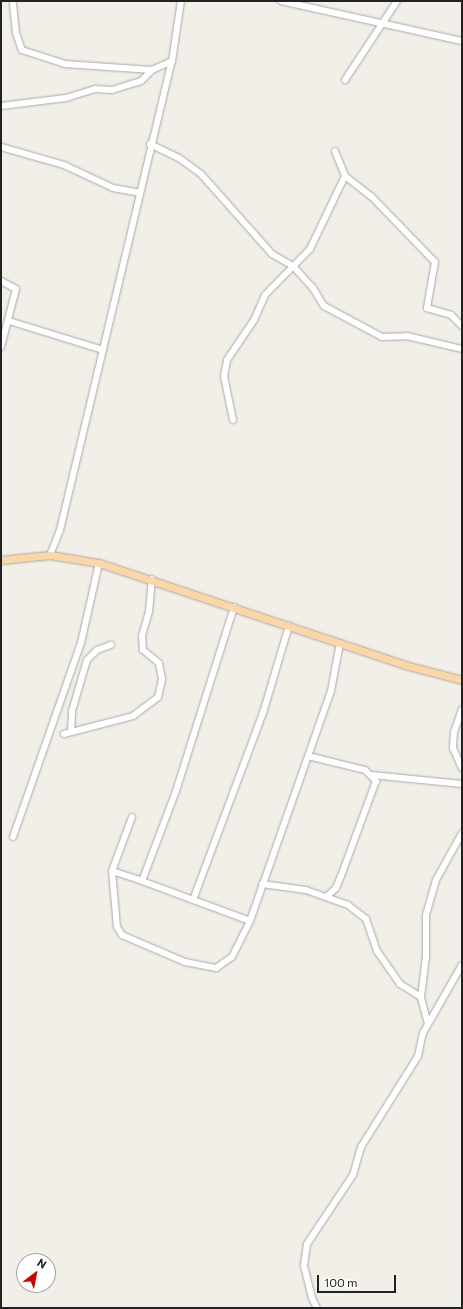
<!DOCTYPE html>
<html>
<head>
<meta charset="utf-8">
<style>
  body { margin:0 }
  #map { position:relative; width:463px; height:1309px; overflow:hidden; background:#f2efe9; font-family:Commissioner,sans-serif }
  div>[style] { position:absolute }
  .roads { filter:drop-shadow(0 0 1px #a9a9a9) drop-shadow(0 0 1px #a9a9a9) }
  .minor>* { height:6px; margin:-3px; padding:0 3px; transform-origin:3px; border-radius:3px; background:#fff }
  .major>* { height:7px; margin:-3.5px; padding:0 3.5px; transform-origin:3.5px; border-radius:3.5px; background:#fcd6a4 }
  span { translate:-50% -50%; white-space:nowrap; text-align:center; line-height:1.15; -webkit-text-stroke:3px #fff; paint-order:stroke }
  .frame { position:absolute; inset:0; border:2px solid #222; pointer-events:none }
  .north { position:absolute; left:16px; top:1253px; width:40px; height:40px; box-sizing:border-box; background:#fff; border:1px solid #a7a7a7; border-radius:50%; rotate:32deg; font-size:11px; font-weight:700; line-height:16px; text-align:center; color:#222 }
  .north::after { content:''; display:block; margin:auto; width:14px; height:18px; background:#d40000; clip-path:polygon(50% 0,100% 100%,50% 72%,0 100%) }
  .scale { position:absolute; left:317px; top:1275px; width:79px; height:18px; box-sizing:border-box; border:2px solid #222; border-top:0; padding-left:5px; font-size:12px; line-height:14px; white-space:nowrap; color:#222; -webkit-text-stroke:3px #fff; paint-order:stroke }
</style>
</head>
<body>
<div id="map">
  <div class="roads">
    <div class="minor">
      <i style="left:281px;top:1px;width:185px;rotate:12.5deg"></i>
      <i style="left:13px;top:4px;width:29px;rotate:84deg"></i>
      <i style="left:16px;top:33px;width:18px;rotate:71deg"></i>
      <i style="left:22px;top:50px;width:45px;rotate:18deg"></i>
      <i style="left:65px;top:64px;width:87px;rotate:3.9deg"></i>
      <i style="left:345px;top:80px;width:95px;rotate:-56.6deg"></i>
      <i style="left:1px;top:106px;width:65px;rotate:-7deg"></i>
      <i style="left:66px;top:98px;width:30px;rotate:-17deg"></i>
      <i style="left:95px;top:89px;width:17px;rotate:3deg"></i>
      <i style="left:112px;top:90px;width:30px;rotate:-17deg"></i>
      <i style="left:141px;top:81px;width:16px;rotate:-45deg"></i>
      <i style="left:152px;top:70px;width:22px;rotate:-24deg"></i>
      <i style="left:150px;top:144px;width:32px;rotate:26deg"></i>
      <i style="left:179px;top:158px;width:27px;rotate:36deg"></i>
      <i style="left:201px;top:174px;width:107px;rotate:48.4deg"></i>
      <i style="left:272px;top:254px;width:24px;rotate:30deg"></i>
      <i style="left:293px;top:266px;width:30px;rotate:48deg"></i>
      <i style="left:313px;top:288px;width:21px;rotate:59deg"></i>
      <i style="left:324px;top:306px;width:66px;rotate:28.1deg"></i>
      <i style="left:382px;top:337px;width:25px;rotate:-2deg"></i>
      <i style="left:407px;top:336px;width:57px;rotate:13.3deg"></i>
      <i style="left:1px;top:147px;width:66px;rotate:15.9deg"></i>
      <i style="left:64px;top:165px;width:54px;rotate:25.1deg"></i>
      <i style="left:113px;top:188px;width:27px;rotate:10deg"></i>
      <i style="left:335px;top:151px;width:27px;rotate:68deg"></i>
      <i style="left:345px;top:176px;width:33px;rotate:38deg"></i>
      <i style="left:371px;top:196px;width:92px;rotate:45.9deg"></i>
      <i style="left:435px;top:262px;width:47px;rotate:99.9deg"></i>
      <i style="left:427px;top:308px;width:25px;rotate:16deg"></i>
      <i style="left:451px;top:315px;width:16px;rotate:45deg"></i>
      <i style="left:1px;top:281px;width:17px;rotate:28deg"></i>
      <i style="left:16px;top:289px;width:60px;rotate:104.5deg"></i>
      <i style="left:9px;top:321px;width:98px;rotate:17.1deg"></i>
      <i style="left:233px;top:420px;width:45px;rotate:-101.6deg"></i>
      <i style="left:224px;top:376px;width:16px;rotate:-79deg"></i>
      <i style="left:227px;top:360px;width:48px;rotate:-56deg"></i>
      <i style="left:254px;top:320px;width:27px;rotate:-66deg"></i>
      <i style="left:265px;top:295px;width:64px;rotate:-45.6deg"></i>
      <i style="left:310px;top:249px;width:81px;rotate:-64.4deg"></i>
      <i style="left:50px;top:555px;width:27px;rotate:-68deg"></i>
      <i style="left:60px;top:530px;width:482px;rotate:-76.6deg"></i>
      <i style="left:172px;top:61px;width:61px;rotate:-81.5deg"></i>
      <i style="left:462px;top:709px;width:24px;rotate:109deg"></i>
      <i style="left:454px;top:732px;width:16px;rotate:94deg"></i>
      <i style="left:453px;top:748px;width:22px;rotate:66deg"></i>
      <i style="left:71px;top:732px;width:21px;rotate:-87deg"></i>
      <i style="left:72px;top:711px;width:53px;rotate:-73.6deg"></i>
      <i style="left:87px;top:660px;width:14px;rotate:-45deg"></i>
      <i style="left:97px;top:650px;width:15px;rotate:-20deg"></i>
      <i style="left:64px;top:734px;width:71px;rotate:-14.6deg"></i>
      <i style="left:133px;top:716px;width:31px;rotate:-37deg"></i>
      <i style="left:158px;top:697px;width:18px;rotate:-77deg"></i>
      <i style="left:162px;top:679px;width:16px;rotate:-101deg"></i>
      <i style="left:159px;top:663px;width:21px;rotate:-141deg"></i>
      <i style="left:143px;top:650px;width:14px;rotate:-94deg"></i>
      <i style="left:142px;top:636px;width:25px;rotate:-74deg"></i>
      <i style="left:149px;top:612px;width:33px;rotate:-85deg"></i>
      <i style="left:308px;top:756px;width:59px;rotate:13.8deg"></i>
      <i style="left:365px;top:770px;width:16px;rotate:45deg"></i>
      <i style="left:376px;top:781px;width:101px;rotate:110.2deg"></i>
      <i style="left:341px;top:876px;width:13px;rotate:113deg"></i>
      <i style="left:336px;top:888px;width:13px;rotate:138deg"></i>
      <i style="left:372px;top:775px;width:90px;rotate:5.7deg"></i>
      <i style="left:132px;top:817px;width:58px;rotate:110.3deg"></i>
      <i style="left:112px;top:871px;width:56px;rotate:84.9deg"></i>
      <i style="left:117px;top:927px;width:9px;rotate:58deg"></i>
      <i style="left:122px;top:935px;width:69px;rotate:23.2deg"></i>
      <i style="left:185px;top:962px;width:32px;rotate:11deg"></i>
      <i style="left:216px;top:968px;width:19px;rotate:-35deg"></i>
      <i style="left:232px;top:957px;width:40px;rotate:-63.4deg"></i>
      <i style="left:250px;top:921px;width:244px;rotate:-70.6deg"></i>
      <i style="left:331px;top:691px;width:49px;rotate:-79.4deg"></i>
      <i style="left:13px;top:837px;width:206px;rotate:-70.7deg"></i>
      <i style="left:81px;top:643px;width:82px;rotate:-77.3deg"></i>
      <i style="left:112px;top:871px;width:32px;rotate:18deg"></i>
      <i style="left:142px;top:881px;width:96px;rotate:-69.3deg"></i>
      <i style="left:176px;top:791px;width:193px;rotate:-72.5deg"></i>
      <i style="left:142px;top:881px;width:115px;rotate:20.3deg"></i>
      <i style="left:262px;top:884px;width:44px;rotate:7.8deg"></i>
      <i style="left:306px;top:890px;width:45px;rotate:19.7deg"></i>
      <i style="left:348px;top:905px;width:23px;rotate:38deg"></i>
      <i style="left:366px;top:919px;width:34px;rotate:71deg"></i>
      <i style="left:377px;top:951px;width:40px;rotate:55.1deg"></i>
      <i style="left:400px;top:984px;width:25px;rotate:32deg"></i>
      <i style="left:193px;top:900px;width:200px;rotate:-69.5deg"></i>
      <i style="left:263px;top:713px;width:91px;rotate:-73.4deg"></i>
      <i style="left:428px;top:1024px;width:28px;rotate:-105deg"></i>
      <i style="left:421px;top:997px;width:39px;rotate:-83deg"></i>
      <i style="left:426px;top:958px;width:43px;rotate:-90deg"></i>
      <i style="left:426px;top:915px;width:36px;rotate:-74deg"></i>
      <i style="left:436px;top:880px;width:54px;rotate:-61deg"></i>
      <i style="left:317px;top:1308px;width:11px;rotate:-117deg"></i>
      <i style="left:312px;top:1298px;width:34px;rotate:-104deg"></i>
      <i style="left:304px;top:1265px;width:21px;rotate:-82deg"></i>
      <i style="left:307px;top:1244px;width:83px;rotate:-56.3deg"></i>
      <i style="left:353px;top:1175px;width:29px;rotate:-74deg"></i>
      <i style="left:361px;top:1147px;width:107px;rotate:-57.9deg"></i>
      <i style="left:418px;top:1056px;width:24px;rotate:-78deg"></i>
      <i style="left:423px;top:1033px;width:78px;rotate:-60.2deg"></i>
    </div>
    <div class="major">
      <i style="left:1px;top:560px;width:49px;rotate:-5.8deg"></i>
      <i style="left:50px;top:555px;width:50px;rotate:9.3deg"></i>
      <i style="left:99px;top:563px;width:323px;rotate:18.4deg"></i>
      <i style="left:405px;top:665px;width:59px;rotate:14.7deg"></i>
    </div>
  </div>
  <div class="frame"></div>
  <div class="north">N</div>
  <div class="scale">100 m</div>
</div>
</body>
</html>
